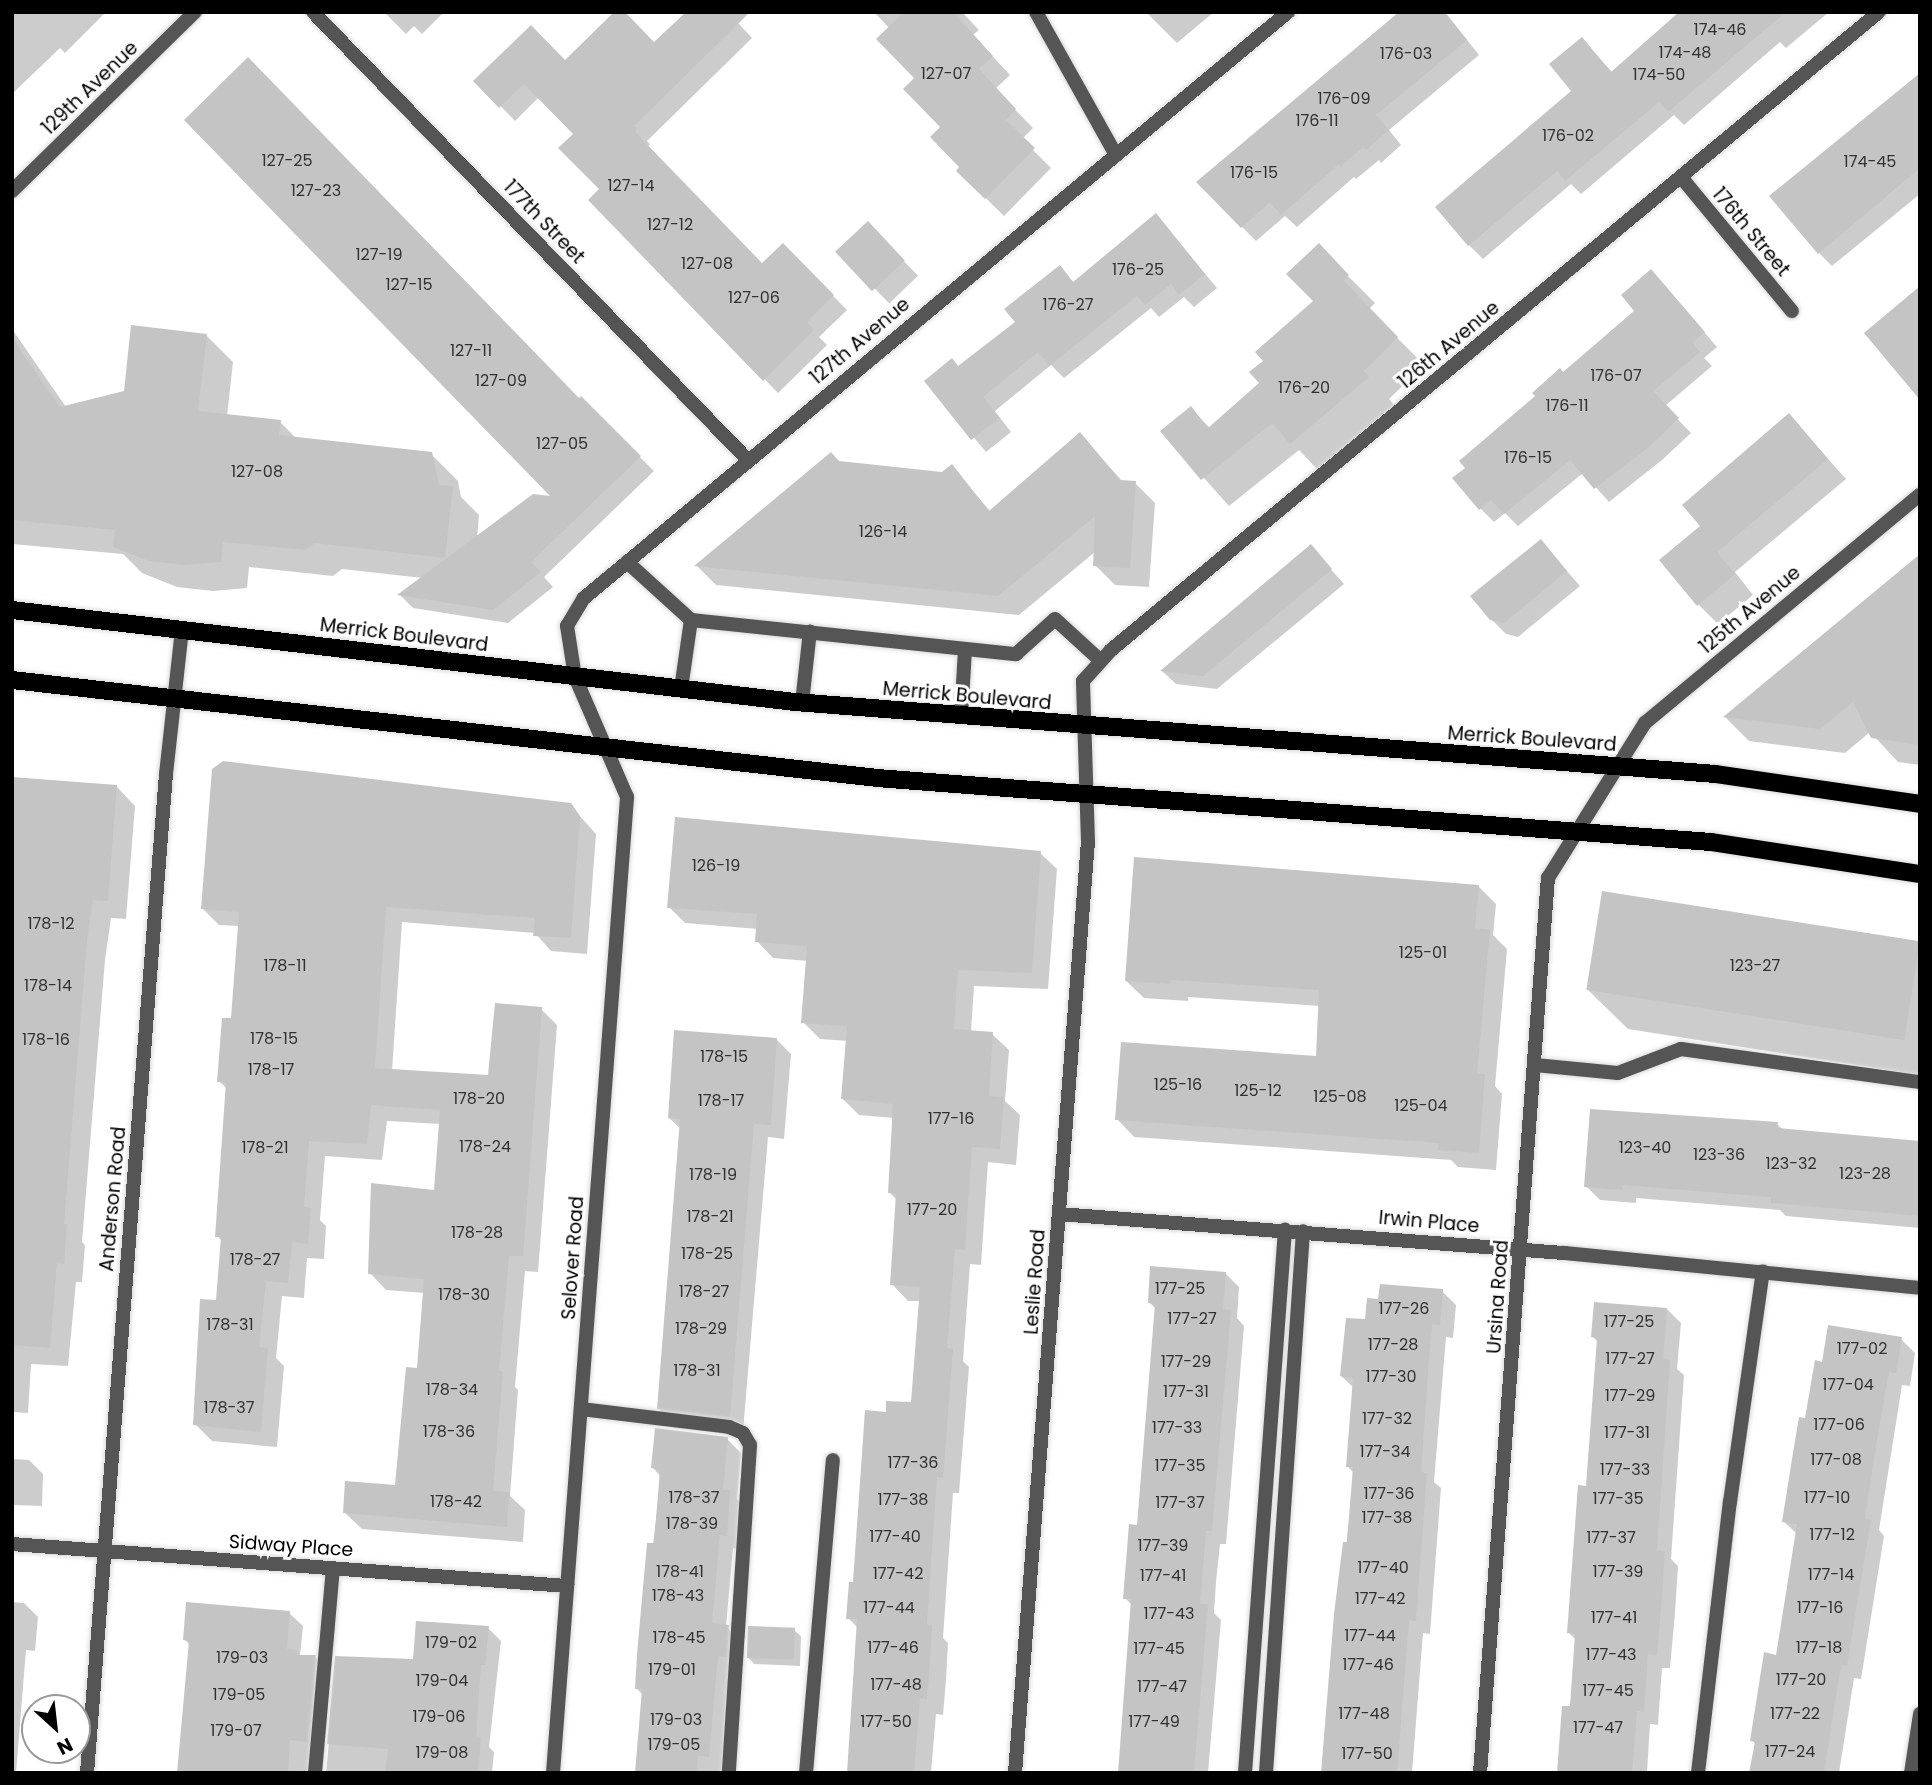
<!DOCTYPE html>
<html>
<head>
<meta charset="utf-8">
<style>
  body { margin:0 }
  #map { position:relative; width:1932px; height:1785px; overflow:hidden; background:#fff; font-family:Poppins,sans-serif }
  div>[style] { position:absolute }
  .shadow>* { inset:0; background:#0003; transform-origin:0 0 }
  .building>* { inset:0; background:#c4c4c4; transform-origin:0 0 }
  .roads { filter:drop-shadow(0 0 2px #dbdbdb) drop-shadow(0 0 2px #dbdbdb) }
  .service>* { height:14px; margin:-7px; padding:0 7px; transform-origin:7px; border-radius:7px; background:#555 }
  .minor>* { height:14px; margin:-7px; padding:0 7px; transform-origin:7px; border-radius:7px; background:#555 }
  .primary>* { height:18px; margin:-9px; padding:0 9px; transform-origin:9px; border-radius:9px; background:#000 }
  span { translate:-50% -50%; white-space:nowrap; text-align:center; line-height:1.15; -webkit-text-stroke:6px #fff; paint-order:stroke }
  .number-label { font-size:16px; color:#313131 }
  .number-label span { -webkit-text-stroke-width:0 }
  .street-label { font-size:19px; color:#000 }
  .frame { position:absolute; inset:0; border:14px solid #000; pointer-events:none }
  .north { position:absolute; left:21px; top:1694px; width:70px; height:70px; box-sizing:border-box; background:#fff; border:2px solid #999; border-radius:50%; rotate:153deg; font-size:19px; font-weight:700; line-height:28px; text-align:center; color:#000 }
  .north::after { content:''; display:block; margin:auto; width:24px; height:32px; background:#000; clip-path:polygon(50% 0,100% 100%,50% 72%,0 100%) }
</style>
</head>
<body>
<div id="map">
  <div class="shadow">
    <i style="clip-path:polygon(12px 12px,106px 12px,65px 53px,60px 48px,12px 94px)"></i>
    <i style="clip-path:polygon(384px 12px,444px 12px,422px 34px,414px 26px,406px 34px)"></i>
    <i style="clip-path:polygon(728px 12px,752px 38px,647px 141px,650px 144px,647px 147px,763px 265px,783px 245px,847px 310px,819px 337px,827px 345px,778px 393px,591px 200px,602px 189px,575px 134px,539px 97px,515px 121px,476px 81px,654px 44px)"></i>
    <i style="clip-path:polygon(874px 12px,962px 12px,979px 30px,973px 35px,1010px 75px,995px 89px,1033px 128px,1022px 139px,1051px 168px,1004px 216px,958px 171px,962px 167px,916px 78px,890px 29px)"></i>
    <i style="clip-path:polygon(1146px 12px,1214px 12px,1177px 43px)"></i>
    <i style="clip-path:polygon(1403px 12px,1445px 12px,1479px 55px,1389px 130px,1401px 145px,1381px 163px,1379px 160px,1356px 179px,1354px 177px,1297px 227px,1285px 216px,1256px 241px,1198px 182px)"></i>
    <i style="clip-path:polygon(1682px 12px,1829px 12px,1786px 48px,1780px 42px,1684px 125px,1674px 115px,1581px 194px,1571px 184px,1483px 259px,1469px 245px,1573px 92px,1582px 39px,1613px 73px)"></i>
    <i style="clip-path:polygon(1920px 75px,1920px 194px,1832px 266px,1819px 253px)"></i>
    <i style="clip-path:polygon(1156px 215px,1217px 288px,1194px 307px,1184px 297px,1159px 317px,1151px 308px,1064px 378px,1051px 365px,995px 411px,1011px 432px,986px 452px,926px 381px,959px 368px,1017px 322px,1059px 267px,1074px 283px)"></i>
    <i style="left:868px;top:224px;width:72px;height:40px;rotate:46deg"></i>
    <i style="clip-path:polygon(1318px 246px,1375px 303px,1369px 309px,1424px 365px,1389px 399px,1394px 405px,1318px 470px,1299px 450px,1229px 506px,1163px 432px,1191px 409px,1210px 428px,1261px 383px,1265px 361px,1316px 301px)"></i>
    <i style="clip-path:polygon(1664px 285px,1717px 347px,1704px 358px,1712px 366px,1665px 406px,1691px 433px,1662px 460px,1609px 502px,1583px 473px,1518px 526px,1505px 513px,1494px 522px,1480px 508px,1563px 374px)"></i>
    <i style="clip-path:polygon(12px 329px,66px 407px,125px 392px,206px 335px,233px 362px,227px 416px,280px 422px,297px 439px,431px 454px,458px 481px,461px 497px,479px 515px,477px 538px,555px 498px,581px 399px,654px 471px,544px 577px,553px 587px,508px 623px,413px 608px,400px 595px,423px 578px,342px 569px,333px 576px,249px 567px,247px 588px,213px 591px,177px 587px,142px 573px,123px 554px,12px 544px)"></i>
    <i style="clip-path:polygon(1789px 415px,1846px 479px,1735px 572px,1753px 595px,1718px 624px,1698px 604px,1702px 526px)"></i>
    <i style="clip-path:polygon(1080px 434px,1123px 482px,1135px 483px,1155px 503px,1149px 587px,1115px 585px,1095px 565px,1095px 552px,1019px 615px,716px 585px,697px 566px,839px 462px,942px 474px,951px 467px,991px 512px)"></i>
    <i style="clip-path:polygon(1541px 541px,1580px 586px,1518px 637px,1506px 634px,1491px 619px)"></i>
    <i style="clip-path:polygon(1311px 547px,1344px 584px,1217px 689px,1176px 684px,1162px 671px)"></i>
    <i style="clip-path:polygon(1920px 556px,1920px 765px,1898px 762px,1870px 732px,1845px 753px,1749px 741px,1725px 717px)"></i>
    <i style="clip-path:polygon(12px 779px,117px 787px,135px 806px,126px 919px,111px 918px,105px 960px,82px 1242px,85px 1245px,82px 1282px,76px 1282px,68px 1366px,31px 1364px,28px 1413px,12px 1412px)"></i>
    <i style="clip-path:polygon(570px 805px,596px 834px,587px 954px,551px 951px,535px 933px,402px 922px,392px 1071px,489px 1077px,541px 1009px,557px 1025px,538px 1272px,525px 1271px,515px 1387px,518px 1390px,510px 1496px,525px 1510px,523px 1542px,362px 1529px,345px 1513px,397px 1487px,419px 1370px,425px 1293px,386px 1290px,370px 1273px,436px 1192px,441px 1124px,387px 1121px,382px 1160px,325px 1156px,320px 1220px,326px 1226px,324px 1259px,307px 1258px,304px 1298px,282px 1296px,276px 1358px,284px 1366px,277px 1447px,212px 1441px,195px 1424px,217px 1302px,222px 1241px,217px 1236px,227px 1089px,219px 1081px,232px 1020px,240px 926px,219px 925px,202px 908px)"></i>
    <i style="clip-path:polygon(1040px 853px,1057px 869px,1048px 989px,974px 986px,971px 1032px,992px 1034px,1009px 1050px,1005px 1101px,1020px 1115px,1016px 1165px,988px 1162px,981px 1265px,970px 1264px,963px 1361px,969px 1367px,959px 1493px,953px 1493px,943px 1638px,948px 1643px,946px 1680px,943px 1715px,936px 1714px,931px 1773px,849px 1773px,858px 1628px,848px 1618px,887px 1414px,912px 1404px,920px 1301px,908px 1301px,892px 1284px,897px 1200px,889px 1192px,894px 1118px,859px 1115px,843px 1099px,848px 1041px,820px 1039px,803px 1022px,808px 961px,773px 958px,757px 941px,758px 929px,685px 923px,669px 907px)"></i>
    <i style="clip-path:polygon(1478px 886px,1496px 904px,1493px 935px,1507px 949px,1495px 1086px,1502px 1094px,1496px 1170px,1458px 1167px,1451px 1160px,1134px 1137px,1117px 1119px,1317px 1058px,1320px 1006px,1188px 997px,1188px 1001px,1144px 998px,1126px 981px)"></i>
    <i style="clip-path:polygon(1920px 943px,1920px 1075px,1628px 1029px,1588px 990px)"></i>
    <i style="clip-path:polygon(777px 1040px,791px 1054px,784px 1139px,768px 1137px,743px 1431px,673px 1422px,658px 1408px,681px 1129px,669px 1118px)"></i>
    <i style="clip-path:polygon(1777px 1124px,1784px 1131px,1920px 1143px,1920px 1228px,1786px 1216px,1780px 1210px,1636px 1198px,1636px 1203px,1600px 1200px,1586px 1186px)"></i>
    <i style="clip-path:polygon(1225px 1273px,1239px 1287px,1237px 1318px,1244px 1326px,1226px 1544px,1220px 1544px,1216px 1582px,1214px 1613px,1221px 1620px,1208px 1773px,1119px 1773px,1132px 1605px,1125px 1598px,1139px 1527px,1157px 1310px,1149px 1302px)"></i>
    <i style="clip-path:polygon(1442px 1291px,1456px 1305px,1453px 1338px,1446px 1337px,1434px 1482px,1441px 1488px,1430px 1634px,1423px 1633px,1412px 1773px,1322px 1773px,1354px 1473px,1347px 1466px,1354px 1388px,1341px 1376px,1380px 1301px)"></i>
    <i style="clip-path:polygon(1667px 1309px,1681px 1323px,1677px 1369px,1684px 1375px,1671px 1559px,1678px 1566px,1675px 1613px,1670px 1668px,1662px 1668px,1658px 1725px,1650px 1724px,1647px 1773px,1559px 1773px,1571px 1708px,1576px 1640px,1569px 1633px,1587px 1488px,1598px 1342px,1593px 1337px)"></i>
    <i style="clip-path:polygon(1901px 1339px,1915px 1353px,1910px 1386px,1902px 1385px,1879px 1530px,1884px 1536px,1861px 1679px,1854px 1678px,1839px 1773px,1751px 1773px,1756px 1745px,1752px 1740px,1777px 1657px,1797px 1534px,1783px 1521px,1806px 1420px,1824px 1364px)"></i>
    <i style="clip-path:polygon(727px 1439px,741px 1453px,737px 1499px,743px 1506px,740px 1549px,733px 1548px,726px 1627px,742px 1641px,723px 1773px,637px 1773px,643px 1695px,636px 1688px,661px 1477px,653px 1468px)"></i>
    <i style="clip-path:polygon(12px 1459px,29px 1460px,43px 1474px,42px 1506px,12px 1505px)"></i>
    <i style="clip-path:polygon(12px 1602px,24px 1603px,38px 1617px,35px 1651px,26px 1650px,16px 1773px,12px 1773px)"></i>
    <i style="clip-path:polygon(289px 1613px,303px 1626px,300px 1656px,315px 1657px,328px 1670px,319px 1773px,178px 1773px,190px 1645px,185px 1640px)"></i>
    <i style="clip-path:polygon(488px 1628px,501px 1641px,489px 1747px,494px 1752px,492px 1773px,326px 1773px,337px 1658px,415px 1661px)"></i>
    <i style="clip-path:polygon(794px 1630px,801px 1636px,800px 1666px,754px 1664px,748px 1657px)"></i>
  </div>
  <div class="building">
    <i style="clip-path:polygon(614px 12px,625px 12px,654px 42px,686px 12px,750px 12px,634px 126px,637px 129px,635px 132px,762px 263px,783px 243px,834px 295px,807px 322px,814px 330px,763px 381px,588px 200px,599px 189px,558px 148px,573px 134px,524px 84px,499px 108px,473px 81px,531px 25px,565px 60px)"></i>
    <i style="clip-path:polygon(904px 12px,953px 12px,993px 56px,979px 69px,1016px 109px,1006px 120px,1035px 148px,985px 199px,956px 171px,959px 167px,930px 137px,940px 127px,903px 89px,914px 78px,876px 39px)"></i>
    <i style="clip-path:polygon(1399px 12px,1444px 12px,1467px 40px,1376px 115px,1389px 130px,1366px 150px,1363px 147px,1340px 167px,1339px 164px,1281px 215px,1270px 202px,1241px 228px,1196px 182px)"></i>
    <i style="clip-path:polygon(1679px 12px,1786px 12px,1668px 112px,1659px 102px,1565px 181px,1557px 171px,1468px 246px,1435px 207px,1571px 91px,1549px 64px,1582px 37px,1611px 72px)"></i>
    <i style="clip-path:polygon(248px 57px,579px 398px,581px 396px,641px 456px,531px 562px,541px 572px,493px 610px,397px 595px,533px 494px,550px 496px,184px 120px)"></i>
    <i style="clip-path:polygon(1920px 73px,1920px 168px,1818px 254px,1769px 196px)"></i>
    <i style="clip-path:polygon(1156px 213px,1205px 274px,1179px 295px,1171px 284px,1145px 305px,1137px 296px,1049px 366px,1038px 352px,983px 397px,999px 418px,971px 440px,924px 381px,952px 358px,958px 366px,1015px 322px,1004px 309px,1060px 265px,1073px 282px)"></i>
    <i style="left:868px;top:221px;width:54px;height:45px;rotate:47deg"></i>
    <i style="clip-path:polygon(1319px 243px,1349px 275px,1344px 281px,1398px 337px,1364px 371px,1369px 377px,1290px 444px,1272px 423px,1201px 480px,1160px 431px,1191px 406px,1208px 428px,1259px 383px,1249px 372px,1263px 361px,1255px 352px,1313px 301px,1286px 274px)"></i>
    <i style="clip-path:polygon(1651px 269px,1705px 332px,1692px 343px,1700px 352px,1653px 391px,1679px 418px,1649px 447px,1594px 489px,1570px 460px,1504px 514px,1491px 500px,1479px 510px,1452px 478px,1465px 468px,1459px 461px,1535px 396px,1532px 393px,1560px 368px,1563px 372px,1634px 311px,1621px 295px)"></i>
    <i style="clip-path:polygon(1920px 286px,1920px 400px,1864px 333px)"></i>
    <i style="clip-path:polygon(131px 325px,207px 334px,198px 411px,281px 420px,279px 435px,432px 452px,439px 485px,453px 486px,445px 558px,315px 543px,305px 550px,223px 542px,221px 562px,185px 565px,149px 561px,113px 547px,115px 530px,12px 520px,12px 338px,60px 407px,124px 391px)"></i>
    <i style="clip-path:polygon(1789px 413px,1828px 459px,1717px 552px,1735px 574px,1697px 606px,1659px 560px,1700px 526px,1682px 505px)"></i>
    <i style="clip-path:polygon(1080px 432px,1120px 480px,1136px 481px,1130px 568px,1093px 566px,1095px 516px,998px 596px,694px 566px,831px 452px,839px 461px,942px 472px,952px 464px,989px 511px)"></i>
    <i style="clip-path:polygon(1541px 539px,1567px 571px,1504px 623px,1490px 620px,1470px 596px)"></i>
    <i style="clip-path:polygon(1311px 544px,1332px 569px,1203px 676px,1160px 671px)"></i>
    <i style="clip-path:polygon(1920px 554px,1920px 745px,1871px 738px,1853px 702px,1820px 729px,1723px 717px)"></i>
    <i style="clip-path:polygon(223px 761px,571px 803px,580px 816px,571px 938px,533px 936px,535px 918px,386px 907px,375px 1068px,488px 1075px,495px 1003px,542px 1007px,523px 1256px,509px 1256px,499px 1371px,503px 1372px,493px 1491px,509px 1492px,507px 1527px,343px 1513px,345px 1481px,395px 1485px,406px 1367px,417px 1368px,424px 1279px,368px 1274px,371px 1183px,434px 1190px,440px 1110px,371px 1105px,367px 1144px,309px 1141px,304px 1207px,311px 1208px,308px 1244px,292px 1242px,288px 1283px,266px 1281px,259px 1347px,268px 1348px,261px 1432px,193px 1425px,200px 1299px,216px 1300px,221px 1237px,215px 1237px,226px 1082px,217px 1082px,222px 1018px,231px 1018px,239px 912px,201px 909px,212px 769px)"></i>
    <i style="clip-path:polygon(12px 777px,117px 785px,108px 901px,93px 900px,87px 940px,64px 1224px,67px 1224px,64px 1264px,57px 1263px,50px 1348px,12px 1345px)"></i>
    <i style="clip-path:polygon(675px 817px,1041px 851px,1032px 973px,958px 970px,954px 1029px,993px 1032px,989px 1096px,1004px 1097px,1000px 1149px,972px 1147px,965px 1250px,955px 1249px,947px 1348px,953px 1349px,946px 1441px,943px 1478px,937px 1477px,927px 1624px,932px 1625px,930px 1662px,927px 1699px,920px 1698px,914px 1773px,847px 1773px,857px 1619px,846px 1619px,849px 1582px,853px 1582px,865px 1410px,886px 1412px,886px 1401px,911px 1402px,920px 1287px,890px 1285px,896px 1193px,888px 1193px,893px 1104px,841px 1099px,847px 1026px,801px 1023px,807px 946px,755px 942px,757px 914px,667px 908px)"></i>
    <i style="clip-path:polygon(1134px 857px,1479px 885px,1475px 928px,1490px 930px,1477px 1074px,1485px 1074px,1479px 1153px,1438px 1150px,1439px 1143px,1115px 1120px,1121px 1042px,1316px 1056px,1319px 990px,1171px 980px,1170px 984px,1125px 981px)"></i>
    <i style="left:1602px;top:891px;width:322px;height:100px;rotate:9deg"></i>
    <i style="clip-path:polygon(674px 1030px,777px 1038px,771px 1125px,754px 1124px,730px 1417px,657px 1409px,680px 1119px,668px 1118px)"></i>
    <i style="clip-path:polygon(1590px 1109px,1778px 1122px,1777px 1128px,1920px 1141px,1920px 1216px,1771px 1203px,1771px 1197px,1696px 1191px,1623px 1185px,1623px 1190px,1584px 1187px)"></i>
    <i style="clip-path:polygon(1150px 1266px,1226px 1272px,1223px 1309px,1231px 1310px,1212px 1531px,1206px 1531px,1203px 1567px,1200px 1604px,1208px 1604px,1194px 1773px,1118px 1773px,1131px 1599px,1123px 1599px,1129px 1524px,1137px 1525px,1155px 1304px,1148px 1303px)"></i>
    <i style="clip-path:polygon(1380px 1284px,1443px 1289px,1440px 1325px,1432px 1324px,1429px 1361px,1421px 1472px,1427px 1473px,1416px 1621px,1409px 1620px,1397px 1773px,1321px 1773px,1334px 1614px,1343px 1542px,1347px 1542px,1353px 1467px,1346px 1467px,1353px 1378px,1340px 1376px,1346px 1318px,1365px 1319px,1367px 1298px,1378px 1299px)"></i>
    <i style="clip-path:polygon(1594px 1302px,1667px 1308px,1663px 1359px,1670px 1360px,1657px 1550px,1665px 1551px,1662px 1598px,1657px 1655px,1648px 1654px,1644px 1712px,1637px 1711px,1632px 1773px,1557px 1773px,1562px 1706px,1570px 1706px,1575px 1634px,1567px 1633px,1578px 1485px,1586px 1486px,1597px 1338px,1591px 1337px)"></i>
    <i style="clip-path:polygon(1828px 1325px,1902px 1337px,1896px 1373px,1889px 1372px,1876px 1445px,1865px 1519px,1871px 1520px,1847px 1666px,1841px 1665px,1824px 1773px,1749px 1773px,1755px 1742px,1750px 1741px,1764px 1652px,1776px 1655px,1797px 1524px,1782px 1522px,1792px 1459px,1799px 1417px,1805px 1418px,1815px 1360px,1822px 1362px)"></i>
    <i style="clip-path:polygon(655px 1428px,728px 1437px,723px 1490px,730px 1490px,727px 1536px,720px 1535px,712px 1623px,729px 1625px,727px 1657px,718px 1656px,709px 1757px,698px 1756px,697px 1773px,635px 1773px,642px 1689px,635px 1689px,637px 1654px,647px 1543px,654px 1543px,660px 1470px,651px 1468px)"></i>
    <i style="clip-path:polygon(186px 1602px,290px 1611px,287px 1649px,297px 1650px,297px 1655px,316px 1655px,308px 1742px,290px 1740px,288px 1773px,177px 1773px,189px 1641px,183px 1640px)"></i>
    <i style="clip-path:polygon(416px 1621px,489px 1626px,485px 1665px,481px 1665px,476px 1736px,481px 1737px,478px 1773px,385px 1773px,388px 1749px,327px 1744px,335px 1656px,413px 1659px)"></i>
    <i style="left:748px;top:1626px;width:47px;height:32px;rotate:2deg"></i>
  </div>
  <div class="roads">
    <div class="service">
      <i style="left:1681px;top:177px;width:174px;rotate:50.4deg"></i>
      <i style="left:627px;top:562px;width:86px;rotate:42.2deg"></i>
      <i style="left:691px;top:620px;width:327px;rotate:6deg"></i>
      <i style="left:1016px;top:654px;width:52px;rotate:-41.9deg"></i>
      <i style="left:1055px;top:619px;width:62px;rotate:42.4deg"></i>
      <i style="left:681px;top:689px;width:70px;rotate:-81.8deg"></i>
      <i style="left:802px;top:703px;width:72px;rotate:-83.7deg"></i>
      <i style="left:961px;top:717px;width:68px;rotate:-86.6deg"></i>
      <i style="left:1535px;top:1065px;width:83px;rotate:5.5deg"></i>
      <i style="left:1618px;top:1073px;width:67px;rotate:-20.9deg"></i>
      <i style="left:1681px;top:1049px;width:241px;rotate:7.9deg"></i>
      <i style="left:581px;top:1409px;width:149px;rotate:6.9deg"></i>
      <i style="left:729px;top:1427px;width:15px;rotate:23deg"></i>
      <i style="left:743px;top:1433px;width:14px;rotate:60deg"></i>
      <i style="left:750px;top:1445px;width:329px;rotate:93.7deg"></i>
      <i style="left:315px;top:1773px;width:205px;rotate:-85deg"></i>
      <i style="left:806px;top:1773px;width:314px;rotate:-85.1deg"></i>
      <i style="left:1245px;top:1773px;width:545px;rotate:-85.79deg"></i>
      <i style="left:1266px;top:1773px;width:543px;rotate:-86.09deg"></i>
      <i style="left:1698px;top:1773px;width:273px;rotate:-83.3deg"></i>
      <i style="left:1730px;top:1502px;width:233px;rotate:-81.9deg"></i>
    </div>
    <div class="minor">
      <i style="left:313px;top:12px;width:623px;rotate:45.85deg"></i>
      <i style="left:1036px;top:12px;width:164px;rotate:60.8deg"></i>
      <i style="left:12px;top:191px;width:256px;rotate:-44.4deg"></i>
      <i style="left:1059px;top:1214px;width:507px;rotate:4.42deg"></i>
      <i style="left:1564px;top:1253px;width:358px;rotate:5.6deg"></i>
      <i style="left:12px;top:1544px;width:557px;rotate:4.33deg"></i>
      <i style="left:87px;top:1773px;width:1002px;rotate:-85.48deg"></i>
      <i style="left:166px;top:774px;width:146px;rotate:-83.7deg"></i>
      <i style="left:553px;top:1773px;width:979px;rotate:-85.66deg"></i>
      <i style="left:627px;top:797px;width:131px;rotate:-113.4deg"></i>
      <i style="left:575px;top:677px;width:52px;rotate:-98.9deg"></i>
      <i style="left:567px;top:626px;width:33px;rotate:-59deg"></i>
      <i style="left:584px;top:598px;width:916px;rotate:-39.77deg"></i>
      <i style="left:1015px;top:1773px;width:934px;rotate:-85.52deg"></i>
      <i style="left:1088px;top:842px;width:161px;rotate:-91.8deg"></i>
      <i style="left:1083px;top:681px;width:42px;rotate:-47.9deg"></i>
      <i style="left:1111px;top:650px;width:998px;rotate:-39.72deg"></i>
      <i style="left:1480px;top:1773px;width:898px;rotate:-85.66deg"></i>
      <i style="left:1548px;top:878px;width:183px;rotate:-58deg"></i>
      <i style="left:1645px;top:723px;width:357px;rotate:-39.7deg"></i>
      <i style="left:1911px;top:1773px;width:60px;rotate:-81.3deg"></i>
    </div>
    <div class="primary">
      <i style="left:12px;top:610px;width:788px;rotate:6.7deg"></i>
      <i style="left:795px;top:702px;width:923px;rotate:4.47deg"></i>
      <i style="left:1715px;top:774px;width:207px;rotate:8.3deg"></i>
      <i style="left:12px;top:680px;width:871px;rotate:6.46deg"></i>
      <i style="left:877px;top:778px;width:836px;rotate:4.39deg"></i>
      <i style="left:1711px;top:842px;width:211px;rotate:8.7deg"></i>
    </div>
  </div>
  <div class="number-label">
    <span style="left:1720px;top:30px">174-46</span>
    <span style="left:1685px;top:53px">174-48</span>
    <span style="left:1406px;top:54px">176-03</span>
    <span style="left:946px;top:74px">127-07</span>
    <span style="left:1659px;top:75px">174-50</span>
    <span style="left:1344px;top:99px">176-09</span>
    <span style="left:1317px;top:121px">176-11</span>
    <span style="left:1568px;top:136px">176-02</span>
    <span style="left:287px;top:161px">127-25</span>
    <span style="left:1870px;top:162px">174-45</span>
    <span style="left:1254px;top:173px">176-15</span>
    <span style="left:631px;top:186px">127-14</span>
    <span style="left:316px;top:191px">127-23</span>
    <span style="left:670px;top:225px">127-12</span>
    <span style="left:379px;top:255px">127-19</span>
    <span style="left:707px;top:264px">127-08</span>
    <span style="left:1138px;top:270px">176-25</span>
    <span style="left:409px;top:285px">127-15</span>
    <span style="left:754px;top:298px">127-06</span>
    <span style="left:1068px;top:305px">176-27</span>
    <span style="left:471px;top:351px">127-11</span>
    <span style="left:1616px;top:376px">176-07</span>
    <span style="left:501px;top:381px">127-09</span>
    <span style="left:1304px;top:388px">176-20</span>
    <span style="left:1567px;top:406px">176-11</span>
    <span style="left:562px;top:444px">127-05</span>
    <span style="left:1528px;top:458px">176-15</span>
    <span style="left:257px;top:472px">127-08</span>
    <span style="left:883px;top:532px">126-14</span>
    <span style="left:716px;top:866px">126-19</span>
    <span style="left:51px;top:924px">178-12</span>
    <span style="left:1423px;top:953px">125-01</span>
    <span style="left:285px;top:966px">178-11</span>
    <span style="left:1755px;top:966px">123-27</span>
    <span style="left:48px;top:986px">178-14</span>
    <span style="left:274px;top:1039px">178-15</span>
    <span style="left:46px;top:1040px">178-16</span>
    <span style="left:724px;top:1057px">178-15</span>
    <span style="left:271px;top:1070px">178-17</span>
    <span style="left:1178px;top:1085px">125-16</span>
    <span style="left:1258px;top:1091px">125-12</span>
    <span style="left:1340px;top:1097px">125-08</span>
    <span style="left:479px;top:1099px">178-20</span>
    <span style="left:721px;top:1101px">178-17</span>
    <span style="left:1421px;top:1106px">125-04</span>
    <span style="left:951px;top:1119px">177-16</span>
    <span style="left:485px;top:1147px">178-24</span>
    <span style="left:265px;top:1148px">178-21</span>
    <span style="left:1645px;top:1148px">123-40</span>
    <span style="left:1719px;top:1155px">123-36</span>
    <span style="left:1791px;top:1164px">123-32</span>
    <span style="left:1865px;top:1174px">123-28</span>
    <span style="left:713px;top:1175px">178-19</span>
    <span style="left:932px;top:1210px">177-20</span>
    <span style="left:710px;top:1217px">178-21</span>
    <span style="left:477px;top:1233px">178-28</span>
    <span style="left:707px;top:1254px">178-25</span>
    <span style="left:255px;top:1260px">178-27</span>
    <span style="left:1180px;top:1289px">177-25</span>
    <span style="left:704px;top:1292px">178-27</span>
    <span style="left:464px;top:1295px">178-30</span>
    <span style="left:1404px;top:1309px">177-26</span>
    <span style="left:1192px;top:1319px">177-27</span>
    <span style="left:1629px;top:1322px">177-25</span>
    <span style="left:230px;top:1325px">178-31</span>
    <span style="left:701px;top:1329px">178-29</span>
    <span style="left:1393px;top:1345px">177-28</span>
    <span style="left:1862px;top:1349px">177-02</span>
    <span style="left:1630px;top:1359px">177-27</span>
    <span style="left:1186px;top:1362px">177-29</span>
    <span style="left:697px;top:1371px">178-31</span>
    <span style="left:1391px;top:1377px">177-30</span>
    <span style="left:1848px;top:1385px">177-04</span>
    <span style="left:452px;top:1390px">178-34</span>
    <span style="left:1186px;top:1392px">177-31</span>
    <span style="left:1630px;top:1396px">177-29</span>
    <span style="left:229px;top:1408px">178-37</span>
    <span style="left:1387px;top:1419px">177-32</span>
    <span style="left:1839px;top:1425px">177-06</span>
    <span style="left:1177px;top:1428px">177-33</span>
    <span style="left:449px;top:1432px">178-36</span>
    <span style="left:1627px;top:1433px">177-31</span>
    <span style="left:1385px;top:1452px">177-34</span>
    <span style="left:1836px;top:1460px">177-08</span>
    <span style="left:913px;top:1463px">177-36</span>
    <span style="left:1180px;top:1466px">177-35</span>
    <span style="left:1625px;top:1470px">177-33</span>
    <span style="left:1389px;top:1494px">177-36</span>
    <span style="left:694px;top:1498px">178-37</span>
    <span style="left:1827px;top:1498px">177-10</span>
    <span style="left:1618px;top:1499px">177-35</span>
    <span style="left:903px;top:1500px">177-38</span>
    <span style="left:456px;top:1502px">178-42</span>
    <span style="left:1180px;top:1503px">177-37</span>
    <span style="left:1387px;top:1518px">177-38</span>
    <span style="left:692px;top:1524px">178-39</span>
    <span style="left:1832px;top:1535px">177-12</span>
    <span style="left:895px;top:1537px">177-40</span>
    <span style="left:1611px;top:1538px">177-37</span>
    <span style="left:1163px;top:1546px">177-39</span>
    <span style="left:1383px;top:1568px">177-40</span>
    <span style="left:680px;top:1572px">178-41</span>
    <span style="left:1618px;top:1572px">177-39</span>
    <span style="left:898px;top:1574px">177-42</span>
    <span style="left:1831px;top:1575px">177-14</span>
    <span style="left:1163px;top:1576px">177-41</span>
    <span style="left:678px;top:1596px">178-43</span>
    <span style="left:1380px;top:1599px">177-42</span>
    <span style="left:889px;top:1608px">177-44</span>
    <span style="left:1820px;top:1608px">177-16</span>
    <span style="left:1169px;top:1614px">177-43</span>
    <span style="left:1614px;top:1618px">177-41</span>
    <span style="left:1370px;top:1636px">177-44</span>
    <span style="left:679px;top:1638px">178-45</span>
    <span style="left:451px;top:1643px">179-02</span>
    <span style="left:893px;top:1648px">177-46</span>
    <span style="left:1819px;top:1648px">177-18</span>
    <span style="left:1159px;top:1649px">177-45</span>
    <span style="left:1611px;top:1655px">177-43</span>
    <span style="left:242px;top:1658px">179-03</span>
    <span style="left:1368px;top:1665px">177-46</span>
    <span style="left:672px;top:1670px">179-01</span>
    <span style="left:1801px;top:1680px">177-20</span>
    <span style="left:442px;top:1681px">179-04</span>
    <span style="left:896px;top:1685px">177-48</span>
    <span style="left:1162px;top:1687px">177-47</span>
    <span style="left:1608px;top:1691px">177-45</span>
    <span style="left:239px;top:1695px">179-05</span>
    <span style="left:1364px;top:1714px">177-48</span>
    <span style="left:1795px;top:1714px">177-22</span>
    <span style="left:439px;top:1717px">179-06</span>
    <span style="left:676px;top:1720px">179-03</span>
    <span style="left:886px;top:1722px">177-50</span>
    <span style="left:1154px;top:1722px">177-49</span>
    <span style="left:1598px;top:1728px">177-47</span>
    <span style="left:236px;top:1731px">179-07</span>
    <span style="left:674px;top:1745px">179-05</span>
    <span style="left:1790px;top:1752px">177-24</span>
    <span style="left:442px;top:1753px">179-08</span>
    <span style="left:1367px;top:1754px">177-50</span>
  </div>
  <div class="street-label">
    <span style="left:90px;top:88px;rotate:-44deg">129th Avenue</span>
    <span style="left:544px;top:222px;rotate:46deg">177th Street</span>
    <span style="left:1751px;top:232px;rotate:50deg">176th Street</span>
    <span style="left:860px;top:341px;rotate:-40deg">127th Avenue</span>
    <span style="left:1449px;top:345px;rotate:-40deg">126th Avenue</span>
    <span style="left:1750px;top:610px;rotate:-40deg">125th Avenue</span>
    <span style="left:404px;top:635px;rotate:7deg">Merrick Boulevard</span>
    <span style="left:967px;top:696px;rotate:5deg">Merrick Boulevard</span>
    <span style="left:1532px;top:739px;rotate:4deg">Merrick Boulevard</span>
    <span style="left:113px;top:1199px;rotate:-85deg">Anderson Road</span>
    <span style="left:1429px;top:1222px;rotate:5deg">Irwin Place</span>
    <span style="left:573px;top:1258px;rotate:-86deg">Selover Road</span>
    <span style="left:1035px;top:1282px;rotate:-86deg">Leslie Road</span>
    <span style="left:1498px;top:1297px;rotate:-86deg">Ursina Road</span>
    <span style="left:291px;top:1546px;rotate:4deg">Sidway Place</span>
  </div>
  <div class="frame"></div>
  <div class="north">N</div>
</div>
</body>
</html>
